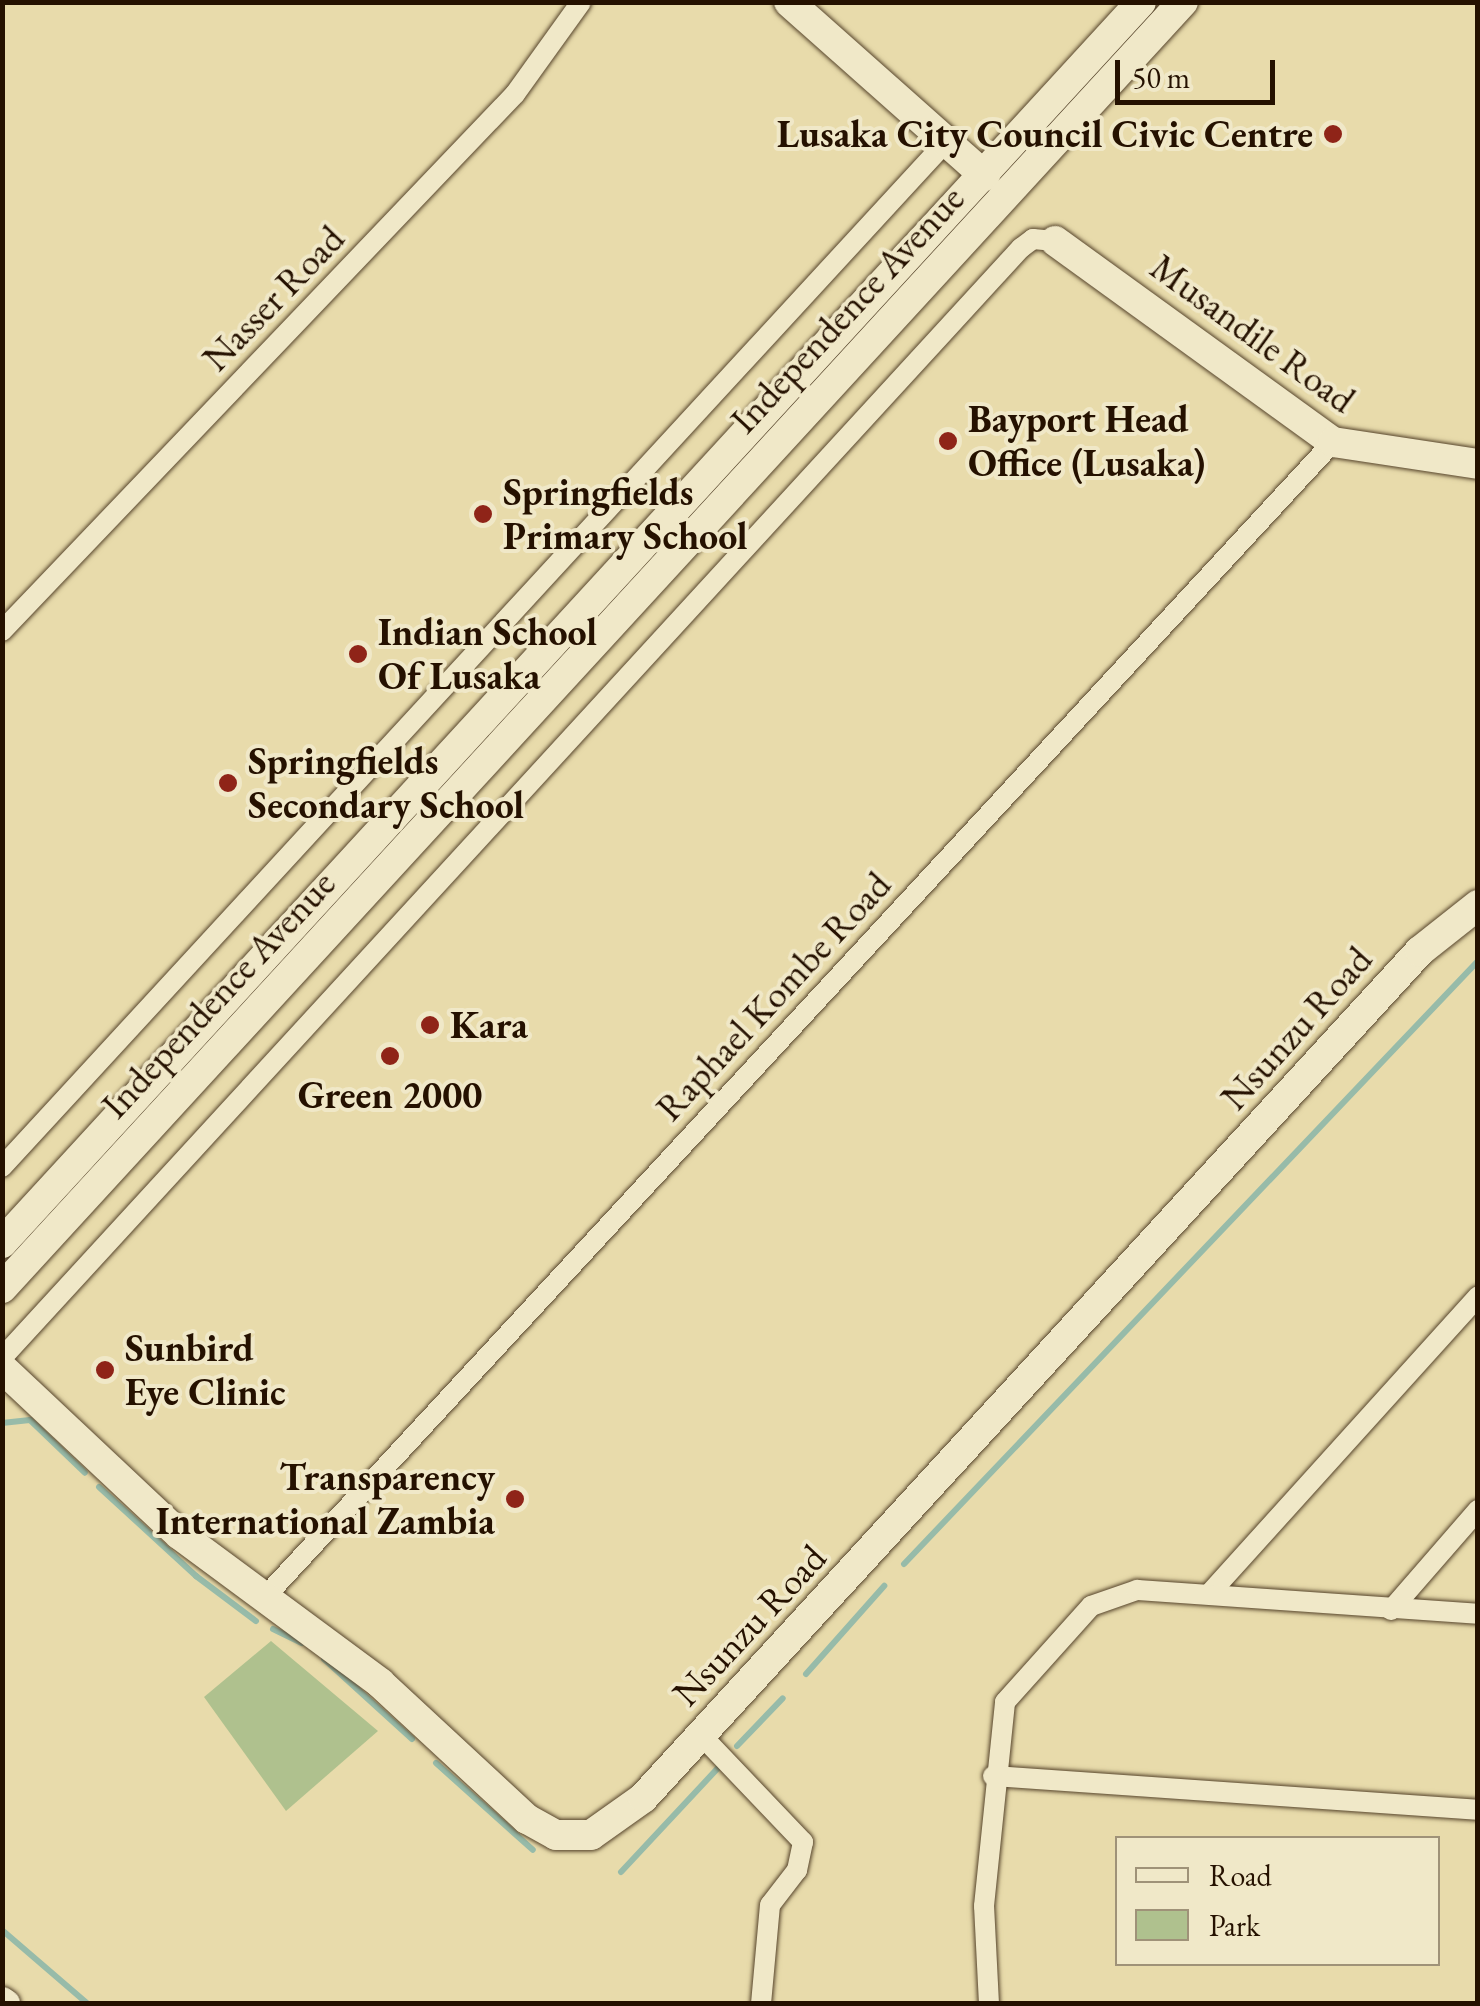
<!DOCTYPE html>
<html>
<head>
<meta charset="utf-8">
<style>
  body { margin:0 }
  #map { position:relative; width:1480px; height:2006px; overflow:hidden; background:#e8dbab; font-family:"EB Garamond",serif }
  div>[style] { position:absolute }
  .green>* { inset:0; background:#afc18e }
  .stream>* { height:6px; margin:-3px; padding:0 3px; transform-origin:3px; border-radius:3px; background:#97bba9 }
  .roads { filter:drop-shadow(0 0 2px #56442b) drop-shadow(0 0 2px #56442b) }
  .street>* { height:20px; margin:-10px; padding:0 10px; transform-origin:10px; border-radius:10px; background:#f0e8c8 }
  .secondary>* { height:30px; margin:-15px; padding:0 15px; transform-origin:15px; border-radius:15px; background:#f0e8c8 }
  .dots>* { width:28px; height:28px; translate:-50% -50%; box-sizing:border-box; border:5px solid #f0e8c8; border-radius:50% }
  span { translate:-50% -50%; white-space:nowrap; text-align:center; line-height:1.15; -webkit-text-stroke:8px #f0e8c8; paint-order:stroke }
  .poi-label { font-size:38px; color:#251100; font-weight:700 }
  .right { translate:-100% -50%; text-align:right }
  .left { translate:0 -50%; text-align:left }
  .street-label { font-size:38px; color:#251100 }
  .frame { position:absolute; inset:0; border:5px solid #251100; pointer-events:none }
  .legend { position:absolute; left:1115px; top:1836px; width:325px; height:130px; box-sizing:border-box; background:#f0e8c8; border:2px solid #9f9278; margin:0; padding:12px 18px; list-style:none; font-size:30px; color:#251100 }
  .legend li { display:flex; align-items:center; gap:20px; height:50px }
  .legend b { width:50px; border:2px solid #9f9278 }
  .scale { position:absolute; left:1115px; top:60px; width:160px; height:45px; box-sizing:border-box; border:5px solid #251100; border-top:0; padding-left:12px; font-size:30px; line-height:35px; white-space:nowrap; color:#251100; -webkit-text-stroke:8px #f0e8c8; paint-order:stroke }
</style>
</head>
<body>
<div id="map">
  <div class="green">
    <i style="clip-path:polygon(271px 1641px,378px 1731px,286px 1811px,204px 1697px)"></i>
  </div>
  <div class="stream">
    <i style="left:2px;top:1423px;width:28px;rotate:-6deg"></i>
    <i style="left:30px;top:1420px;width:76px;rotate:43.9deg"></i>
    <i style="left:99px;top:1487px;width:132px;rotate:42.5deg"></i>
    <i style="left:196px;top:1576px;width:75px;rotate:36.9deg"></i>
    <i style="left:904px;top:1564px;width:833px;rotate:-46.41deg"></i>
    <i style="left:273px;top:1629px;width:32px;rotate:26deg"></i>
    <i style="left:324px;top:1659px;width:119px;rotate:42.3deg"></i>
    <i style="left:806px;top:1674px;width:118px;rotate:-48.4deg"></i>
    <i style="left:737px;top:1746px;width:66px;rotate:-46.2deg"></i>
    <i style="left:436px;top:1763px;width:130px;rotate:41.9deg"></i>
    <i style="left:621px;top:1872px;width:142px;rotate:-47deg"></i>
    <i style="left:2px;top:1930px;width:113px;rotate:40.7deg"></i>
  </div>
  <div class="roads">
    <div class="street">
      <i style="left:2px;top:631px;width:743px;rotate:-46.31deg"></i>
      <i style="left:515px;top:94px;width:113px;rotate:-54.3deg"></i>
      <i style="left:2px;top:1167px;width:1392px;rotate:-47.36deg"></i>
      <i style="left:2px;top:1358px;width:1507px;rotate:-47.45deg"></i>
      <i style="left:1021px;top:248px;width:15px;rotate:-37deg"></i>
      <i style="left:1033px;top:239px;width:22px;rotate:5deg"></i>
      <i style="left:1210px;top:1593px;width:400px;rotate:-47.9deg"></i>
      <i style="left:265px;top:1597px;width:1573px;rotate:-47.24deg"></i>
      <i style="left:1391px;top:1610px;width:133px;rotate:-49deg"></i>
      <i style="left:701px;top:1735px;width:148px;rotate:46.4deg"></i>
      <i style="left:803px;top:1842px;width:29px;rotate:102deg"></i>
      <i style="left:797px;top:1870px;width:44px;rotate:127.6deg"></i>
      <i style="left:770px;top:1905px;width:99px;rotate:95.2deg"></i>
      <i style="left:993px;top:1776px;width:486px;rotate:4deg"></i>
      <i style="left:989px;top:2004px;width:98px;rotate:-92.9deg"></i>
      <i style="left:984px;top:1906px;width:205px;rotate:-84.1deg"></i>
      <i style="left:1005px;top:1702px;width:129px;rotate:-48.1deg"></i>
      <i style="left:1091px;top:1606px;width:49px;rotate:-19.2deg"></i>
      <i style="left:1137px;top:1590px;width:342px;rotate:4deg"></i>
    </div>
    <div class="secondary">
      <i style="left:789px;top:2px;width:262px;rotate:41.6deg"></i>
      <i style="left:1055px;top:241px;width:343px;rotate:35.9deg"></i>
      <i style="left:1333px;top:442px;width:147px;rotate:8.6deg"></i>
      <i style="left:2px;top:1243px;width:1684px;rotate:-47.45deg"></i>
      <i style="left:2px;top:1288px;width:1746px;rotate:-47.44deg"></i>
      <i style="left:2px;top:1368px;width:243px;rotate:43.2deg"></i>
      <i style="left:179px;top:1534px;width:250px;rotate:36.5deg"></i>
      <i style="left:380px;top:1683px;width:200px;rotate:42.8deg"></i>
      <i style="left:527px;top:1819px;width:33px;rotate:29deg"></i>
      <i style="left:556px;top:1835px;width:35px"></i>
      <i style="left:591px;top:1835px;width:64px;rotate:-35.4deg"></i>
      <i style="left:643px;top:1798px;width:1149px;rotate:-47.47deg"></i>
      <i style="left:1420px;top:951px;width:74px;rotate:-38.4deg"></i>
      <i style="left:2px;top:2002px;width:4px;rotate:34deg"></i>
    </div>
  </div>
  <div class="dots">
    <i style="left:1333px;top:134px;background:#8f2418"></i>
    <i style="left:948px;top:441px;background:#8f2418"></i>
    <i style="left:483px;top:514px;background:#8f2418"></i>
    <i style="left:358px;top:654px;background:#8f2418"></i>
    <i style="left:228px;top:783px;background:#8f2418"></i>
    <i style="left:430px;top:1025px;background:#8f2418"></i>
    <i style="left:390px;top:1056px;background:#8f2418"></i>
    <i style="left:105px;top:1370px;background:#8f2418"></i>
    <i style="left:515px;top:1499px;background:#8f2418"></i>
  </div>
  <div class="poi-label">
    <span class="right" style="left:1313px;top:134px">Lusaka City Council Civic Centre</span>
    <span class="left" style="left:968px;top:441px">Bayport Head<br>Office (Lusaka)</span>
    <span class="left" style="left:503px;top:514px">Springfields<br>Primary School</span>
    <span class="left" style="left:378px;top:654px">Indian School<br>Of Lusaka</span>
    <span class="left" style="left:248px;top:783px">Springfields<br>Secondary School</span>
    <span class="left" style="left:450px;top:1025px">Kara</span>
    <span style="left:390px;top:1095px">Green 2000</span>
    <span class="left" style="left:125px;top:1370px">Sunbird<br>Eye Clinic</span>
    <span class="right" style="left:495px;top:1499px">Transparency<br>International Zambia</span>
  </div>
  <div class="street-label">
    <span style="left:273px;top:298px;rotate:-46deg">Nasser Road</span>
    <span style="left:847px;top:309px;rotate:-47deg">Independence Avenue</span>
    <span style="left:1253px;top:333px;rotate:36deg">Musandile Road</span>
    <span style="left:218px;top:994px;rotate:-47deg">Independence Avenue</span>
    <span style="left:773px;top:996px;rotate:-47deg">Raphael Kombe Road</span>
    <span style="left:1296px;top:1028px;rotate:-48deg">Nsunzu Road</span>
    <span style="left:749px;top:1625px;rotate:-47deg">Nsunzu Road</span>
  </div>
  <div class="frame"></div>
  <ul class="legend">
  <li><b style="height:12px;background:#f0e8c8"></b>Road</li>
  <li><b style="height:28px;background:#afc18e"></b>Park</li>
  </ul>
  <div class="scale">50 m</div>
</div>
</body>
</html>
